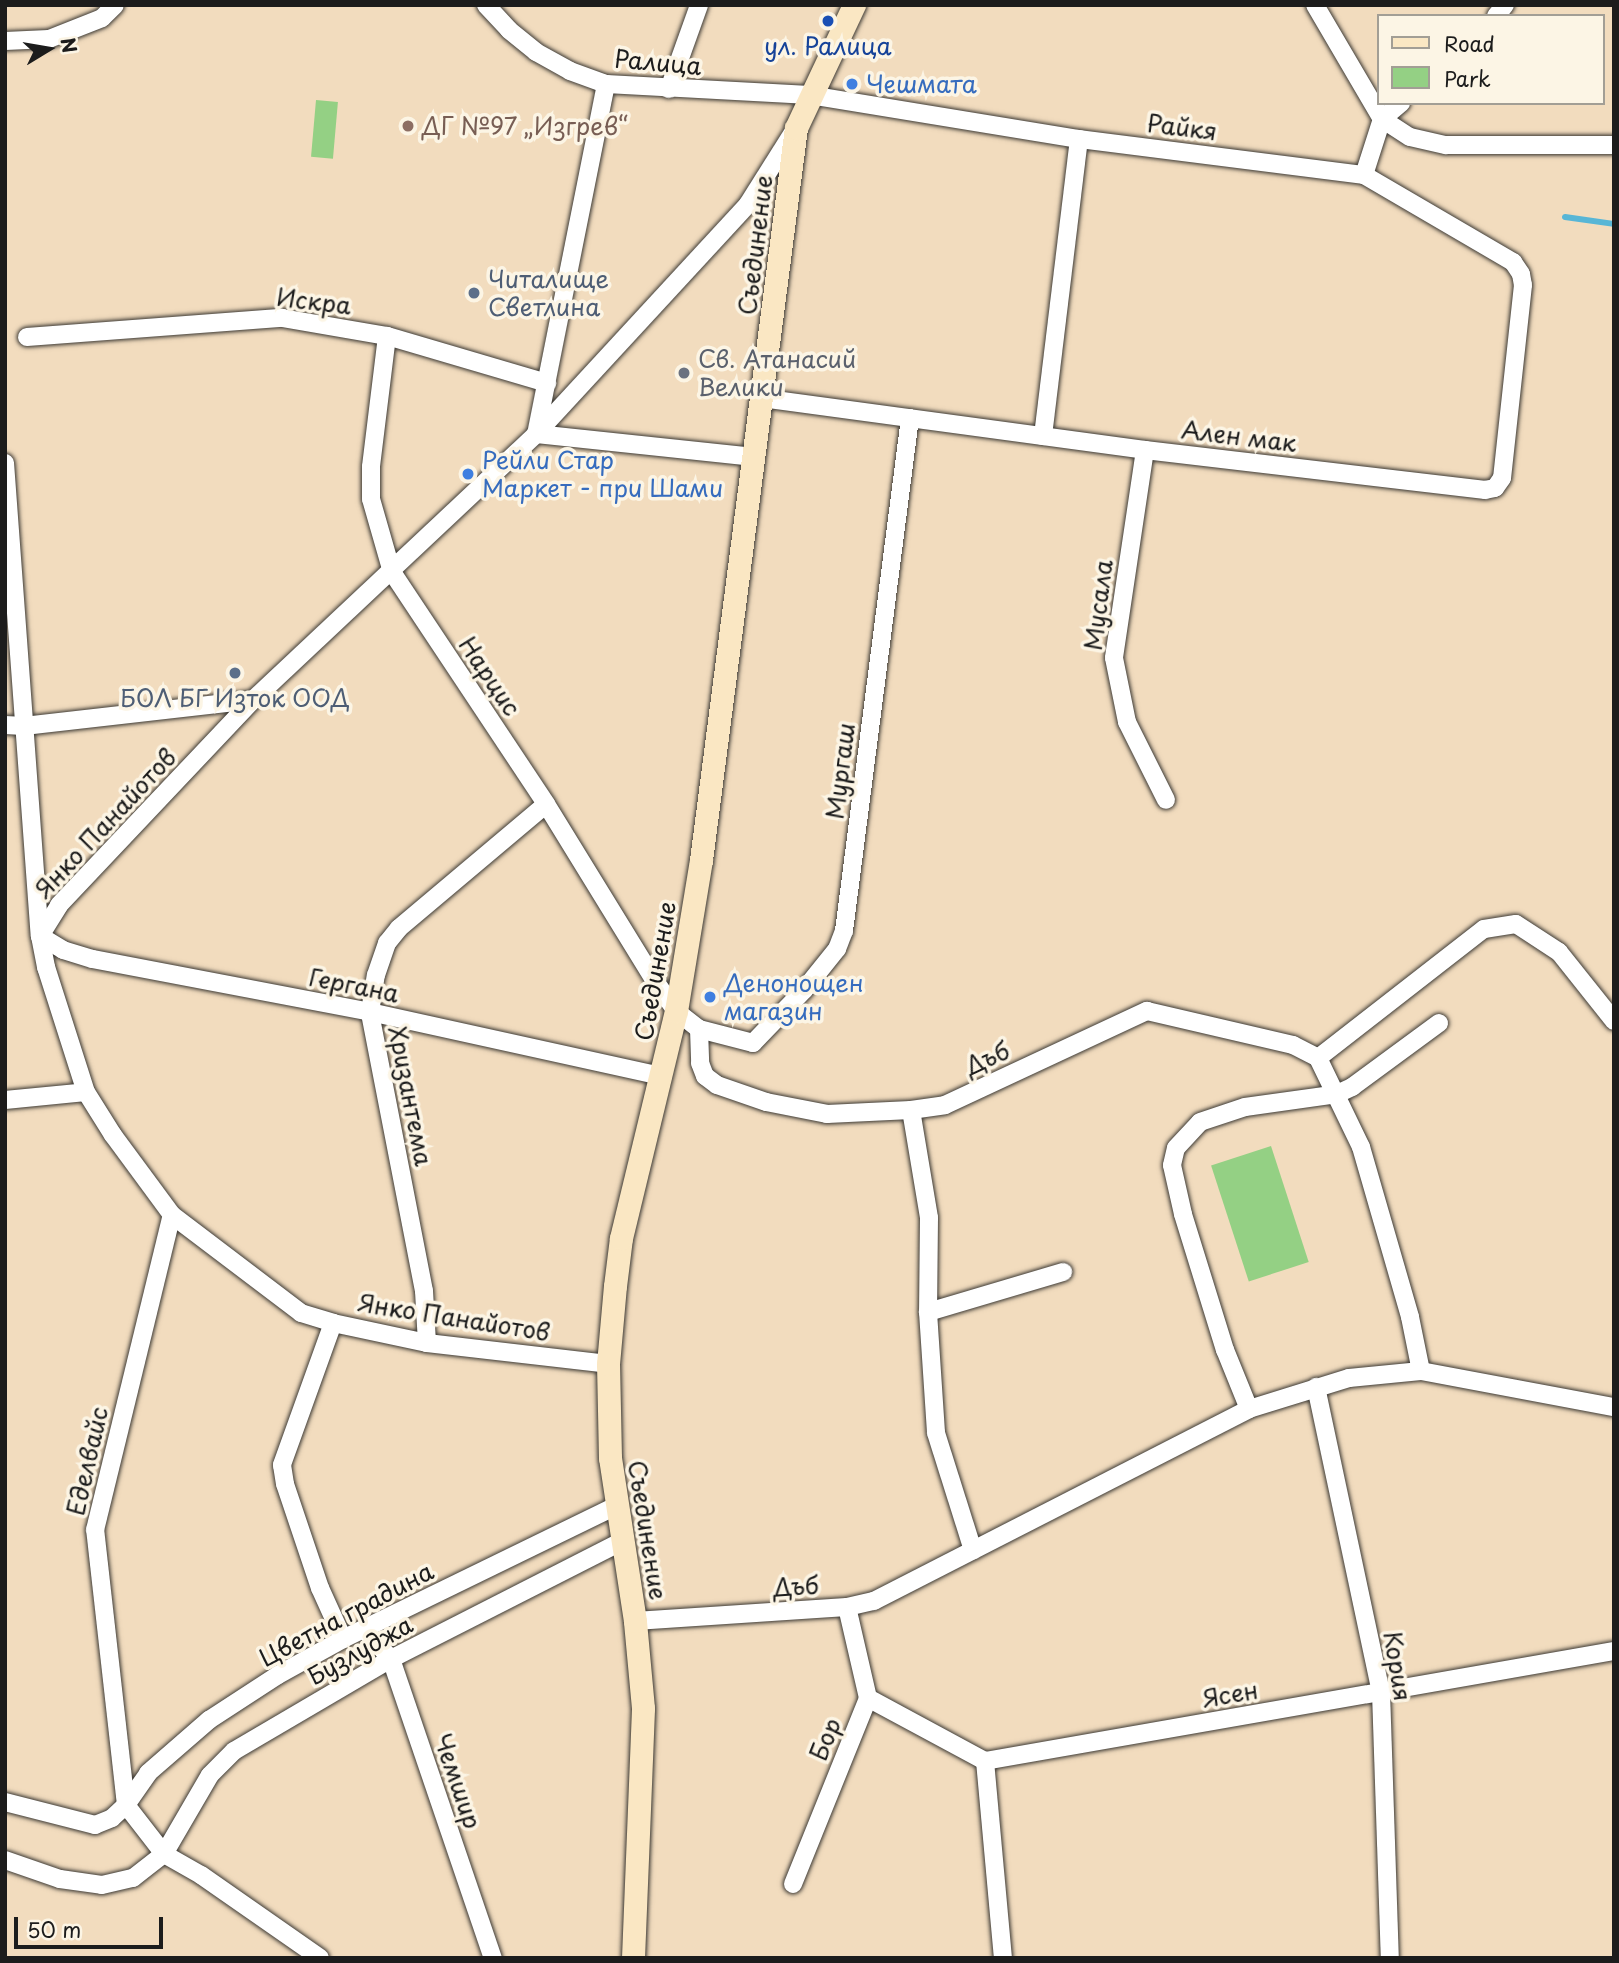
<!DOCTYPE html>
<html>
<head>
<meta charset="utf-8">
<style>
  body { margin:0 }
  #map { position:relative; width:1619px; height:1963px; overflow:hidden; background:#f2dcbe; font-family:"Playpen Sans",sans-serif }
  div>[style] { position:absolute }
  .green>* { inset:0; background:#94d084; transform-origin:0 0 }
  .stream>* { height:6px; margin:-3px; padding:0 3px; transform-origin:3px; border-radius:3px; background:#58b6d6 }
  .roads { filter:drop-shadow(0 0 2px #3c3934) drop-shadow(0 0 2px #3c3934) }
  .street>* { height:18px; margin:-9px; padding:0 9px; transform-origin:9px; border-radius:9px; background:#fff }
  .secondary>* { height:23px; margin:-11.5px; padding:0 11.5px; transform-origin:11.5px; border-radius:11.5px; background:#fae7c3 }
  .dots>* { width:19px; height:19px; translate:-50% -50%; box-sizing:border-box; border:4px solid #fcf5e5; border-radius:50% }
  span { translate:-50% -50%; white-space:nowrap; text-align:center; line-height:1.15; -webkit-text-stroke:7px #fcf5e5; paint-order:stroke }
  .transit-label { font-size:24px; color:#164399 }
  .street-label { font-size:24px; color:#1c1c1c }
  .shop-label { font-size:24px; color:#366cbe }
  .left { translate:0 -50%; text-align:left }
  .education-label { font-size:24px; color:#785e54 }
  .service-label { font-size:24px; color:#4e5e75 }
  .worship-label { font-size:24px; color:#5b616d }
  .frame { position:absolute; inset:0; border:7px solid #1c1c1c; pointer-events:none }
  .legend { position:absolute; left:1377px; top:14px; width:228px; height:91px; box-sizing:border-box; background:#fcf5e5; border:2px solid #a29e95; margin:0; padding:9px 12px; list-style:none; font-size:21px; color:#1c1c1c }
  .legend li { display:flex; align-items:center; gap:14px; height:35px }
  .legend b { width:35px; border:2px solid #a29e95 }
  .north { position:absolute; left:14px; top:14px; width:70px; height:70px; -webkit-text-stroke:5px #fcf5e5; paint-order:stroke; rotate:79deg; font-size:19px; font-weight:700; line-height:28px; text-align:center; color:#1c1c1c }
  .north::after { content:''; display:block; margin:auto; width:24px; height:32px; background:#1c1c1c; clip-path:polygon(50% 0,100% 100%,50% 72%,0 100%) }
  .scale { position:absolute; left:14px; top:1917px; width:149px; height:32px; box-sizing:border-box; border:4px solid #1c1c1c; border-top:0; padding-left:9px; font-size:21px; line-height:24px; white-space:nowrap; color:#1c1c1c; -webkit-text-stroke:5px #fcf5e5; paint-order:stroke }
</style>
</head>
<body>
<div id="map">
  <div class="green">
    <i style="left:316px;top:100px;width:22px;height:57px;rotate:5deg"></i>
    <i style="left:1271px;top:1146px;width:122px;height:63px;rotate:72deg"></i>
  </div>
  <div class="stream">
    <i style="left:1565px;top:217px;width:49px;rotate:8.1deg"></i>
  </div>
  <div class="roads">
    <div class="street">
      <i style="left:486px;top:5px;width:34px;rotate:47deg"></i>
      <i style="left:509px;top:30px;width:35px;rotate:39deg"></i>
      <i style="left:536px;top:52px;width:39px;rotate:29deg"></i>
      <i style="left:570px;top:71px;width:38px;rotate:20deg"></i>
      <i style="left:606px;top:84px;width:204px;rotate:3.1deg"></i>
      <i style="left:810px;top:95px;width:273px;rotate:9.3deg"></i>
      <i style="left:1079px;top:139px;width:287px;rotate:7.2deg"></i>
      <i style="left:1364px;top:175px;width:173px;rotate:30.3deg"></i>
      <i style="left:1513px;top:262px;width:14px;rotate:56deg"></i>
      <i style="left:1521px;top:274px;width:11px;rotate:80deg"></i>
      <i style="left:1523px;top:285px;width:194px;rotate:96.2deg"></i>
      <i style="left:1502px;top:478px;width:12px;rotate:125deg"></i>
      <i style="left:1495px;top:488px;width:10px;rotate:169deg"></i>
      <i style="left:1485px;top:490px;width:342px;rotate:-173.3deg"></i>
      <i style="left:1145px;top:450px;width:387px;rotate:-172.3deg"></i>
      <i style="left:1315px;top:5px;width:132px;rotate:59.6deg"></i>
      <i style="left:1382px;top:119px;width:33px;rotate:33deg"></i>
      <i style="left:1410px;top:137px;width:37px;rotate:13deg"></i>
      <i style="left:1446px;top:145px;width:168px"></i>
      <i style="left:1496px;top:16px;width:14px;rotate:-51deg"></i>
      <i style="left:5px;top:41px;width:44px;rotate:-2.6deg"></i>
      <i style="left:49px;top:39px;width:57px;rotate:-21.6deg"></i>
      <i style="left:102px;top:18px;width:18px;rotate:-45deg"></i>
      <i style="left:606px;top:84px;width:357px;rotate:101.3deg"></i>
      <i style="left:536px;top:434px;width:220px;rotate:6deg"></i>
      <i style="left:669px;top:89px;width:89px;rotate:-70.3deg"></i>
      <i style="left:1364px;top:175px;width:59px;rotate:-72.2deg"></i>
      <i style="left:1382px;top:119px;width:25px;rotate:-40deg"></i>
      <i style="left:387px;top:336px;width:132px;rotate:97deg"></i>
      <i style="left:371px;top:467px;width:32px;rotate:90deg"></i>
      <i style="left:371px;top:499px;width:76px;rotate:74deg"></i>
      <i style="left:392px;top:572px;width:278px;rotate:56.4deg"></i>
      <i style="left:546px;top:804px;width:208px;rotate:58.4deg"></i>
      <i style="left:655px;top:981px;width:37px;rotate:55deg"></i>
      <i style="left:676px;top:1011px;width:29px;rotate:38deg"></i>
      <i style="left:699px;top:1029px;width:34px;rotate:88deg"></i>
      <i style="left:700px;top:1063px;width:14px;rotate:69deg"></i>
      <i style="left:705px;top:1076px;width:15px;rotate:37deg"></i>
      <i style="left:717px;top:1085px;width:52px;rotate:19.1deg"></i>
      <i style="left:766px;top:1102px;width:62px;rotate:11.1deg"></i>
      <i style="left:827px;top:1114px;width:84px;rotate:-2.7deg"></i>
      <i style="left:911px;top:1110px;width:34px;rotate:-8deg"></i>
      <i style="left:945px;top:1105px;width:223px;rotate:-25deg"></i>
      <i style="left:1147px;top:1011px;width:150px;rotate:13.1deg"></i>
      <i style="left:1293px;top:1045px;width:28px;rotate:27deg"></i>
      <i style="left:1318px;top:1058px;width:99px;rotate:64.2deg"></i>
      <i style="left:1361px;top:1147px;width:177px;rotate:73.9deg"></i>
      <i style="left:1410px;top:1317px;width:55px;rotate:78.5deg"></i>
      <i style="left:27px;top:337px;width:256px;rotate:-4.3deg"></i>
      <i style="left:282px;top:318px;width:107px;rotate:9.7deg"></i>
      <i style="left:387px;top:336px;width:167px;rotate:16.4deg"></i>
      <i style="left:1043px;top:436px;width:299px;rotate:-83.1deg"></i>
      <i style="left:1145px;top:450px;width:210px;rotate:98.5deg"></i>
      <i style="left:1114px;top:658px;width:65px;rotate:78.5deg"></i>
      <i style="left:1127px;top:722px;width:87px;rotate:63.4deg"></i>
      <i style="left:5px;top:463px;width:474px;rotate:85.8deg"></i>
      <i style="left:40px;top:936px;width:32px;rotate:79deg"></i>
      <i style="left:46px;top:967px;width:131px;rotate:72.3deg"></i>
      <i style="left:86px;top:1092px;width:51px;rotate:57.9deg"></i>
      <i style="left:113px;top:1135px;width:99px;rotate:53.6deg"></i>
      <i style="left:172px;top:1215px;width:162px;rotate:37.2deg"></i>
      <i style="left:301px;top:1313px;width:34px;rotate:17deg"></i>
      <i style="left:333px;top:1323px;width:96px;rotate:12deg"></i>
      <i style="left:427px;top:1343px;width:182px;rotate:6.6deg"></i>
      <i style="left:5px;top:725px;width:19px;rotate:3deg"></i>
      <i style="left:24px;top:726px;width:230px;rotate:-6.5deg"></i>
      <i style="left:40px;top:936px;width:36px;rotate:-58deg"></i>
      <i style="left:59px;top:905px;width:282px;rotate:-46.6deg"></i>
      <i style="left:253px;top:700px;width:388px;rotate:-43.2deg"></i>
      <i style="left:536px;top:434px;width:313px;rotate:-47.3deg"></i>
      <i style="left:748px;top:204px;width:86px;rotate:-57.8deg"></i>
      <i style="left:40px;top:936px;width:27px;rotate:31deg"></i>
      <i style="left:63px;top:950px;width:31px;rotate:17deg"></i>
      <i style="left:93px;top:959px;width:282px;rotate:10.8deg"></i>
      <i style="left:370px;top:1012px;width:299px;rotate:12.4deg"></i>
      <i style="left:699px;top:1029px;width:56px;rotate:14.5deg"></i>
      <i style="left:753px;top:1043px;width:74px;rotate:-46.1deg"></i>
      <i style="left:804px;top:990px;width:53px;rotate:-51.2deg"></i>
      <i style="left:837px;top:949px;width:19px;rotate:-69deg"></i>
      <i style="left:844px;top:931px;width:517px;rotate:-82.67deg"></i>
      <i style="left:1318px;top:1058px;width:210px;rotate:-37.9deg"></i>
      <i style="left:1484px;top:929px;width:32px;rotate:-9deg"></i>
      <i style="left:1516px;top:924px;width:51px;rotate:33.1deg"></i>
      <i style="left:1559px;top:952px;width:88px;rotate:51.4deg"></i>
      <i style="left:5px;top:1100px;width:81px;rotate:-5.6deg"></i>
      <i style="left:911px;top:1110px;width:109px;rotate:80.5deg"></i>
      <i style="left:929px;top:1218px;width:94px;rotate:90.6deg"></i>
      <i style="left:928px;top:1312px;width:121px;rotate:86.2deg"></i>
      <i style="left:936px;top:1433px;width:123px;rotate:72.5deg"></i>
      <i style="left:928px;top:1312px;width:141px;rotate:-16.5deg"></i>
      <i style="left:333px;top:1323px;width:151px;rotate:109.8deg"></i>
      <i style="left:282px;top:1465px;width:19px;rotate:81deg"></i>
      <i style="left:285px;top:1484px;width:110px;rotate:71.4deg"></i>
      <i style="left:320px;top:1588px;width:56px;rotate:65.7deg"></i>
      <i style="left:427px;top:1343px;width:52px;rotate:-93.3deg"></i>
      <i style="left:424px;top:1291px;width:284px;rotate:-101deg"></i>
      <i style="left:370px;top:1012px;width:37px;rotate:-81deg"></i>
      <i style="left:376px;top:975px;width:34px;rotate:-71deg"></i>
      <i style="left:387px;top:943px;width:19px;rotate:-51deg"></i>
      <i style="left:399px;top:928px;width:192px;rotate:-40.1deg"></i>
      <i style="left:1316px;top:1387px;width:312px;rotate:78deg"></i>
      <i style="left:1381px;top:1692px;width:266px;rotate:88.1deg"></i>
      <i style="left:1249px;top:1409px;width:64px;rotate:-112.1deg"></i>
      <i style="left:1225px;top:1350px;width:142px;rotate:-107.2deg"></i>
      <i style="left:1183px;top:1214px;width:50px;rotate:-102.7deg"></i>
      <i style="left:1172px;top:1165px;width:17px;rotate:-77deg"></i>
      <i style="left:1176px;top:1148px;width:35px;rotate:-47deg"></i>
      <i style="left:1200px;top:1122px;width:47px;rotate:-18.4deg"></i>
      <i style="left:1245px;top:1107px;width:93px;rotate:-8deg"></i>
      <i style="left:1337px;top:1094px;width:17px;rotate:-25deg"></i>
      <i style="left:1352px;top:1087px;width:108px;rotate:-36.3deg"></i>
      <i style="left:635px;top:1621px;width:212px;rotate:-3.8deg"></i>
      <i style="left:847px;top:1607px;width:28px;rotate:-13deg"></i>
      <i style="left:874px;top:1601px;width:421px;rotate:-27.1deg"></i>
      <i style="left:1249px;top:1409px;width:105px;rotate:-17.2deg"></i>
      <i style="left:1349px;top:1378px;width:72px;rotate:-5.6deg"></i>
      <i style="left:1421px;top:1371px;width:196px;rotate:10.6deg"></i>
      <i style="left:364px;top:1629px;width:40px;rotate:48deg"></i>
      <i style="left:391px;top:1659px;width:316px;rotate:71.2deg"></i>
      <i style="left:868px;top:1698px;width:133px;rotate:28.3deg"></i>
      <i style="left:985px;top:1761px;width:639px;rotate:-9.92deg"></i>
      <i style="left:985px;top:1761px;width:198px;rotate:84.8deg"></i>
      <i style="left:5px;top:1802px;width:93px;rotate:14.3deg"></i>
      <i style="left:95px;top:1825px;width:18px;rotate:-22deg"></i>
      <i style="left:112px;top:1818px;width:19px;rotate:-43deg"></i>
      <i style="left:126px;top:1805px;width:39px;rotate:-55deg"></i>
      <i style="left:148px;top:1773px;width:81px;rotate:-41deg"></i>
      <i style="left:209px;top:1720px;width:82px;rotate:-33.1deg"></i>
      <i style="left:278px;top:1675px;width:74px;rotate:-29deg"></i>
      <i style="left:343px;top:1639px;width:304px;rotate:-26deg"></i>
      <i style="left:126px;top:1805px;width:277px;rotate:-96.4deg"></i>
      <i style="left:95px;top:1530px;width:324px;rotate:-76.3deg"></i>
      <i style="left:126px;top:1805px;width:62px;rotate:52.2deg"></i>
      <i style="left:164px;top:1854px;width:43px;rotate:29.6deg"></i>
      <i style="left:201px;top:1875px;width:145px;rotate:34.9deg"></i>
      <i style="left:5px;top:1860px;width:58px;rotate:19.1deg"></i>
      <i style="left:60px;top:1879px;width:42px;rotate:8.1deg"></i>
      <i style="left:102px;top:1885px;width:32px;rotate:-13deg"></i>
      <i style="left:133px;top:1878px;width:39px;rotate:-38deg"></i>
      <i style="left:164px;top:1854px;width:91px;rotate:-59.8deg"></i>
      <i style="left:210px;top:1775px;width:34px;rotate:-45deg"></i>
      <i style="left:234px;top:1751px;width:182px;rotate:-30.4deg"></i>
      <i style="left:391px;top:1659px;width:260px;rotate:-27deg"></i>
      <i style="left:793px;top:1884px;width:201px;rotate:-68deg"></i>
      <i style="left:868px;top:1698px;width:93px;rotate:-103deg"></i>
    </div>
    <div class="secondary">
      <i style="left:633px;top:1958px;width:250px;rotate:-87.7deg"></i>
      <i style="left:643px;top:1708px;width:87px;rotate:-95.3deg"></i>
      <i style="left:635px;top:1621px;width:165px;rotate:-98.7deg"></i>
      <i style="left:610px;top:1458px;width:94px;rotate:-91.2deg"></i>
      <i style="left:608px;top:1364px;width:78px;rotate:-84.9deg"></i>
      <i style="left:615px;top:1286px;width:48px;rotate:-82.9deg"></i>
      <i style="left:621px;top:1238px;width:234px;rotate:-76.4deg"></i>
      <i style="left:676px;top:1011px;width:153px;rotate:-80.6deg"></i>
      <i style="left:701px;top:860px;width:738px;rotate:-82.61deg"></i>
      <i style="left:796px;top:128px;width:136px;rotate:-64.8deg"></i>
    </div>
  </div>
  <div class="dots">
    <i style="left:828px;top:21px;background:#1a4fb4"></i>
    <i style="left:852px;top:84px;background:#3f7fe0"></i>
    <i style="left:408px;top:126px;background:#8d6e63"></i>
    <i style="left:474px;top:293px;background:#5c6f8a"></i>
    <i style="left:684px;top:373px;background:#6b7280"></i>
    <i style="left:468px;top:474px;background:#3f7fe0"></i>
    <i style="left:235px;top:673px;background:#5c6f8a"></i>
    <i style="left:710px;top:997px;background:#3f7fe0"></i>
  </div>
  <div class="transit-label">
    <span style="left:828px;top:46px">ул. Ралица</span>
  </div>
  <div class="street-label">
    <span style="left:658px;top:62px;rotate:5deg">Ралица</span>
    <span style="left:1182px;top:127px;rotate:7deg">Райкя</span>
    <span style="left:755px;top:245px;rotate:-83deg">Съединение</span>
    <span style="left:314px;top:301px;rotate:7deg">Искра</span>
    <span style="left:1239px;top:436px;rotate:7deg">Ален мак</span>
    <span style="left:1098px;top:605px;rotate:-83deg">Мусала</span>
    <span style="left:490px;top:676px;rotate:56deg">Нарцис</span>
    <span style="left:840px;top:771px;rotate:-83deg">Мургаш</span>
    <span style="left:105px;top:823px;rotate:-47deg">Янко Панайотов</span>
    <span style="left:655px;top:971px;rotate:-80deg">Съединение</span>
    <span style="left:354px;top:985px;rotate:11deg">Гергана</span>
    <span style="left:987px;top:1058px;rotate:-25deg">Дъб</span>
    <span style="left:411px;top:1096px;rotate:79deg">Хризантема</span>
    <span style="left:454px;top:1317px;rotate:9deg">Янко Панайотов</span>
    <span style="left:87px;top:1461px;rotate:-77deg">Еделвайс</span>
    <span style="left:648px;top:1530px;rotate:81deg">Съединение</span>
    <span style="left:796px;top:1586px;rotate:-4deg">Дъб</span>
    <span style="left:346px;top:1614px;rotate:-28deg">Цветна градина</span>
    <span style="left:360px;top:1650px;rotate:-29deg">Бузлуджа</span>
    <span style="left:1398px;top:1666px;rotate:81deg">Кория</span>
    <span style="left:1230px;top:1694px;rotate:-10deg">Ясен</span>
    <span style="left:825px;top:1739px;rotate:-68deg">Бор</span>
    <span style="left:458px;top:1781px;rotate:71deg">Чемшир</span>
  </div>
  <div class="shop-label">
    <span class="left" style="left:866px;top:84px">Чешмата</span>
    <span class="left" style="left:482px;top:474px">Рейли Стар<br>Маркет - при Шами</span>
    <span class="left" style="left:724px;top:997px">Денонощен<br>магазин</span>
  </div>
  <div class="education-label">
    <span class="left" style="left:422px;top:126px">ДГ №97 „Изгрев“</span>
  </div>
  <div class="service-label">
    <span class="left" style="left:488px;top:293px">Читалище<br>Светлина</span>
    <span style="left:235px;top:698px">БОЛ БГ Изток ООД</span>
  </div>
  <div class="worship-label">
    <span class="left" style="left:698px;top:373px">Св. Атанасий<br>Велики</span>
  </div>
  <div class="frame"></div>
  <ul class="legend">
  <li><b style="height:9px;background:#fae7c3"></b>Road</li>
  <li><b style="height:19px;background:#94d084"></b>Park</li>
  </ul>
  <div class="north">N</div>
  <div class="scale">50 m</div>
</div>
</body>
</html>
